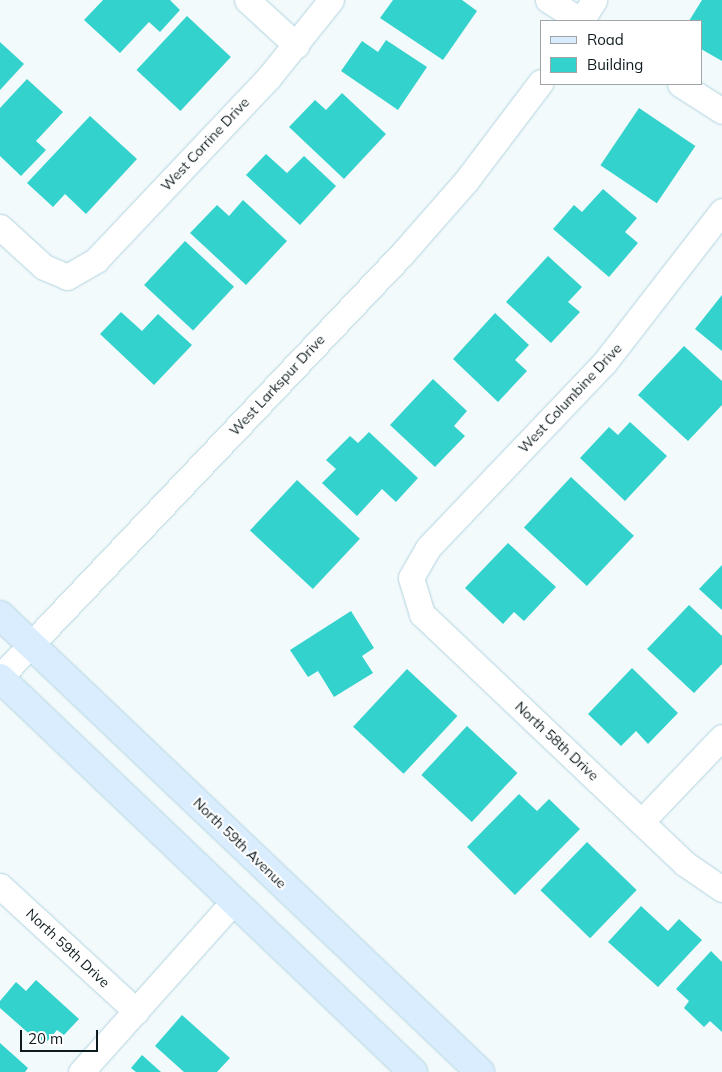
<!DOCTYPE html>
<html>
<head>
<meta charset="utf-8">
<style>
  body { margin:0 }
  #map { position:relative; width:722px; height:1072px; overflow:hidden; background:#f3fafc; font-family:Mulish,sans-serif }
  div>[style] { position:absolute }
  .building>* { inset:0; background:#34d2cc; transform-origin:0 0 }
  .roads { filter:drop-shadow(0 0 1px #b1d4de) drop-shadow(0 0 1px #b1d4de) }
  .street>* { height:25px; margin:-12.5px; padding:0 12.5px; transform-origin:12.5px; border-radius:12.5px; background:#fff }
  .secondary>* { height:28px; margin:-14px; padding:0 14px; transform-origin:14px; border-radius:14px; background:#d9edff }
  span { translate:-50% -50%; white-space:nowrap; text-align:center; line-height:1.15; -webkit-text-stroke:4px #fff; paint-order:stroke }
  .street-label { font-size:14px; color:#0e1b1f }
  .legend { position:absolute; left:540px; top:20px; width:162px; height:65px; box-sizing:border-box; background:#fff; border:1px solid #9fa4a5; margin:0; padding:6px 9px; list-style:none; font-size:15px; color:#0e1b1f }
  .legend li { display:flex; align-items:center; gap:10px; height:25px }
  .legend b { width:25px; border:1px solid #9fa4a5 }
  .scale { position:absolute; left:20px; top:1030px; width:78px; height:22px; box-sizing:border-box; border:2px solid #0e1b1f; border-top:0; padding-left:6px; font-size:15px; line-height:18px; white-space:nowrap; color:#0e1b1f; -webkit-text-stroke:4px #fff; paint-order:stroke }
</style>
</head>
<body>
<div id="map">
  <div class="building">
    <i style="clip-path:polygon(103px 0,170px 0,180px 10px,160px 32px,149px 22px,120px 53px,84px 20px)"></i>
    <i style="clip-path:polygon(393px 0,462px 0,477px 11px,443px 60px,380px 18px)"></i>
    <i style="clip-path:polygon(702px 0,722px 0,722px 61px,701px 49px,701px 21px,689px 21px)"></i>
    <i style="left:187px;top:16px;width:60px;height:74px;rotate:43deg"></i>
    <i style="clip-path:polygon(386px 40px,427px 67px,398px 110px,341px 71px,362px 41px,378px 52px)"></i>
    <i style="clip-path:polygon(0 42px,24px 64px,0 90px)"></i>
    <i style="clip-path:polygon(27px 79px,63px 112px,36px 141px,46px 150px,21px 176px,0 156px,0 108px)"></i>
    <i style="clip-path:polygon(342px 93px,386px 134px,344px 179px,289px 127px,315px 100px,326px 110px)"></i>
    <i style="left:639px;top:108px;width:68px;height:69px;rotate:34deg"></i>
    <i style="clip-path:polygon(90px 116px,137px 159px,86px 214px,65px 194px,53px 207px,27px 183px)"></i>
    <i style="clip-path:polygon(266px 154px,287px 173px,304px 156px,336px 186px,300px 225px,246px 175px)"></i>
    <i style="clip-path:polygon(603px 189px,637px 218px,625px 232px,638px 243px,609px 277px,553px 229px,574px 205px,582px 212px)"></i>
    <i style="clip-path:polygon(243px 200px,287px 241px,246px 285px,190px 233px,217px 205px,229px 216px)"></i>
    <i style="left:185px;top:241px;width:67px;height:60px;rotate:43deg"></i>
    <i style="clip-path:polygon(548px 256px,582px 287px,568px 302px,580px 312px,551px 343px,506px 302px)"></i>
    <i style="clip-path:polygon(722px 295px,722px 351px,695px 329px)"></i>
    <i style="clip-path:polygon(121px 312px,142px 331px,158px 314px,192px 345px,154px 385px,100px 334px)"></i>
    <i style="clip-path:polygon(495px 313px,529px 345px,515px 360px,527px 371px,498px 402px,453px 359px)"></i>
    <i style="clip-path:polygon(684px 346px,722px 381px,722px 405px,688px 441px,638px 395px)"></i>
    <i style="clip-path:polygon(433px 379px,467px 411px,454px 426px,465px 436px,435px 467px,390px 425px)"></i>
    <i style="clip-path:polygon(630px 422px,667px 456px,625px 501px,580px 458px,609px 427px,618px 435px)"></i>
    <i style="clip-path:polygon(369px 432px,418px 478px,396px 502px,382px 489px,357px 516px,322px 483px,336px 469px,326px 460px,350px 436px,358px 443px)"></i>
    <i style="left:571px;top:477px;width:86px;height:69px;rotate:43deg"></i>
    <i style="left:297px;top:480px;width:86px;height:69px;rotate:43deg"></i>
    <i style="clip-path:polygon(508px 543px,556px 587px,524px 621px,514px 612px,503px 624px,465px 588px)"></i>
    <i style="clip-path:polygon(722px 565px,722px 610px,699px 589px)"></i>
    <i style="clip-path:polygon(689px 605px,722px 636px,722px 664px,694px 693px,647px 649px)"></i>
    <i style="clip-path:polygon(351px 611px,374px 648px,362px 656px,373px 673px,334px 697px,318px 671px,308px 677px,290px 650px)"></i>
    <i style="clip-path:polygon(632px 668px,678px 713px,648px 744px,636px 731px,621px 746px,588px 714px)"></i>
    <i style="left:407px;top:669px;width:69px;height:79px;rotate:43deg"></i>
    <i style="left:467px;top:726px;width:69px;height:67px;rotate:43deg"></i>
    <i style="clip-path:polygon(519px 794px,537px 811px,549px 799px,580px 829px,515px 895px,467px 847px)"></i>
    <i style="left:587px;top:842px;width:69px;height:67px;rotate:44deg"></i>
    <i style="clip-path:polygon(641px 906px,668px 931px,679px 919px,702px 940px,658px 987px,608px 942px)"></i>
    <i style="clip-path:polygon(711px 951px,722px 962px,722px 1032px,710px 1021px,704px 1027px,684px 1008px,689px 1001px,676px 989px)"></i>
    <i style="clip-path:polygon(36px 980px,79px 1019px,64px 1035px,57px 1030px,43px 1046px,0 1008px,0 1001px,16px 982px,26px 991px)"></i>
    <i style="clip-path:polygon(182px 1015px,230px 1058px,217px 1072px,184px 1072px,155px 1046px)"></i>
    <i style="clip-path:polygon(0 1043px,28px 1068px,25px 1072px,0 1072px)"></i>
    <i style="clip-path:polygon(142px 1055px,161px 1072px,136px 1072px,131px 1068px)"></i>
  </div>
  <div class="roads">
    <div class="street">
      <i style="left:247px;top:0;width:67px;rotate:42.6deg"></i>
      <i style="left:548px;top:0;width:40px;rotate:32deg"></i>
      <i style="left:581px;top:21px;width:25px;rotate:-58deg"></i>
      <i style="left:680px;top:84px;width:50px;rotate:32.7deg"></i>
      <i style="left:722px;top:211px;width:192px;rotate:127.8deg"></i>
      <i style="left:604px;top:363px;width:255px;rotate:133.6deg"></i>
      <i style="left:428px;top:548px;width:34px;rotate:120deg"></i>
      <i style="left:411px;top:578px;width:38px;rotate:73deg"></i>
      <i style="left:422px;top:614px;width:361px;rotate:43.5deg"></i>
      <i style="left:684px;top:863px;width:46px;rotate:34.4deg"></i>
      <i style="left:0;top:227px;width:59px;rotate:42.3deg"></i>
      <i style="left:44px;top:267px;width:25px;rotate:23deg"></i>
      <i style="left:67px;top:277px;width:34px;rotate:-30deg"></i>
      <i style="left:96px;top:260px;width:252px;rotate:-46.6deg"></i>
      <i style="left:269px;top:77px;width:99px;rotate:-51.2deg"></i>
      <i style="left:0;top:677px;width:582px;rotate:-46.46deg"></i>
      <i style="left:401px;top:255px;width:98px;rotate:-48.7deg"></i>
      <i style="left:466px;top:181px;width:124px;rotate:-52.9deg"></i>
      <i style="left:641px;top:822px;width:117px;rotate:-46.4deg"></i>
      <i style="left:0;top:886px;width:185px;rotate:42.6deg"></i>
      <i style="left:81px;top:1072px;width:228px;rotate:-48.2deg"></i>
    </div>
    <div class="secondary">
      <i style="left:0;top:615px;width:663px;rotate:43.59deg"></i>
      <i style="left:0;top:678px;width:571px;rotate:43.65deg"></i>
    </div>
  </div>
  <div class="street-label">
    <span style="left:205px;top:144px;rotate:-47deg">West Corrine Drive</span>
    <span style="left:277px;top:385px;rotate:-47deg">West Larkspur Drive</span>
    <span style="left:570px;top:398px;rotate:-47deg">West Columbine Drive</span>
    <span style="left:557px;top:741px;rotate:43deg">North 58th Drive</span>
    <span style="left:240px;top:843px;rotate:44deg">North 59th Avenue</span>
    <span style="left:68px;top:948px;rotate:43deg">North 59th Drive</span>
  </div>
  <ul class="legend">
  <li><b style="height:6px;background:#d9edff"></b>Road</li>
  <li><b style="height:14px;background:#34d2cc"></b>Building</li>
  </ul>
  <div class="scale">20 m</div>
</div>
</body>
</html>
